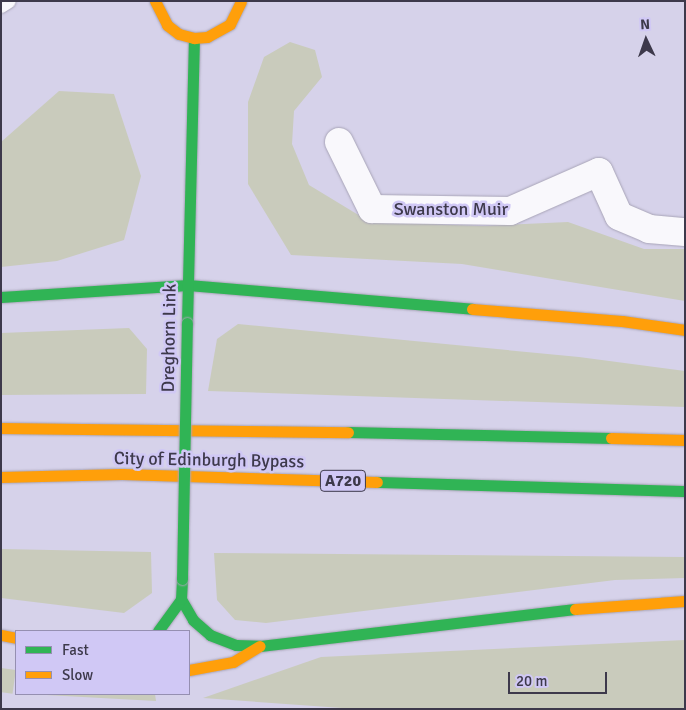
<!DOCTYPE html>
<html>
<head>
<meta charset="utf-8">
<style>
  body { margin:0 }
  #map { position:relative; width:686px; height:710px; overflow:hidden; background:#d6d2ea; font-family:Signika,sans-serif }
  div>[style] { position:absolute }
  .green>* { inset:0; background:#c9cbbc; transform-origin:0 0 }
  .roads { filter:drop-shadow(0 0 1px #a8a4b7) drop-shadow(0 0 1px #a8a4b7) }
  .lane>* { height:14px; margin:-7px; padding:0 7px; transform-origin:7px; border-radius:7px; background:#f9f8fc }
  .street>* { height:28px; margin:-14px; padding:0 14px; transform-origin:14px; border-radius:14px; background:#f9f8fc }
  .fast>* { height:11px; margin:-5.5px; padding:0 5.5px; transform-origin:5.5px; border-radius:5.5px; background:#30b455 }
  .slow>* { height:11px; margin:-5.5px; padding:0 5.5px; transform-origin:5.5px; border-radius:5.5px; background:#ff9f0a }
  .bridges { filter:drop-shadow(0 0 1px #a8a4b7) drop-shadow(0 0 1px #a8a4b7) }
  .fast-bridge>* { height:11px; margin:-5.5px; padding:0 5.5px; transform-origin:5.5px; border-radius:5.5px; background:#30b455 }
  span { translate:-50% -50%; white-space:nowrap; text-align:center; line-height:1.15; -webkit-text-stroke:5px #d0c8f5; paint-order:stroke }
  .shield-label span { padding:1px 4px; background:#d0c8f5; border:1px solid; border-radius:4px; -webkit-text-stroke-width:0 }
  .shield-label { font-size:16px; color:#3d394b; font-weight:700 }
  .street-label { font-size:18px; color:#3d394b }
  .frame { position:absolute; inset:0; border:2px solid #3d394b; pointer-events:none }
  .legend { position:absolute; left:15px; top:630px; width:175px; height:65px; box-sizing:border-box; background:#d0c8f5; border:1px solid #958fb1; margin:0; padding:6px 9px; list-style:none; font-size:15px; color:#3d394b }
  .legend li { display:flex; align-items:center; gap:10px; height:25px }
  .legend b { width:25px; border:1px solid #958fb1 }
  .north { position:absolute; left:621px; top:15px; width:50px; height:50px; -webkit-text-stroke:4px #d0c8f5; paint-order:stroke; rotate:357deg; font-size:14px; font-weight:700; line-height:20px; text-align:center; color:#3d394b }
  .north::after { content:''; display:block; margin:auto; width:18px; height:22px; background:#3d394b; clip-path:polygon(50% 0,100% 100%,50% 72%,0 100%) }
  .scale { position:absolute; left:508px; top:672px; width:99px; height:22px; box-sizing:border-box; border:2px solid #3d394b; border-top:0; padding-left:6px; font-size:15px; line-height:18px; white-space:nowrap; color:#3d394b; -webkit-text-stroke:4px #d0c8f5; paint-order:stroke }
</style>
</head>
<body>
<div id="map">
  <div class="green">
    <i style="clip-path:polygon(290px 42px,315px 50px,322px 77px,294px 111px,292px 144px,309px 185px,370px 222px,483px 226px,568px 222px,644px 249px,685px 249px,685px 301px,462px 264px,291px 255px,248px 184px,248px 102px,264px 57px)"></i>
    <i style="clip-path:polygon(59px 91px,114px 94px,141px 176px,124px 240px,57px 261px,1px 267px,1px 142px)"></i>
    <i style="clip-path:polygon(238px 324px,579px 357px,685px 371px,685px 407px,208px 391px,217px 339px)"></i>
    <i style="clip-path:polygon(129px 328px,147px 349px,146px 394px,1px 395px,1px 333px)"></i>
    <i style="clip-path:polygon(1px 549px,151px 552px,152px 593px,124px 613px,1px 598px)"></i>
    <i style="clip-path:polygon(214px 553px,685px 557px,685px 578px,615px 580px,266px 623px,235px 620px,217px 600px)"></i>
    <i style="clip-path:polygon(685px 640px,685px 709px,356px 709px,203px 698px,321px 657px)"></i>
    <i style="left:1px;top:668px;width:15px;height:24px;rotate:8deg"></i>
    <i style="clip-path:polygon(28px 694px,155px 694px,156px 701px)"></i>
  </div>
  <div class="roads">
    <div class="lane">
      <i style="left:1px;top:6px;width:9px;rotate:-32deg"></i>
    </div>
    <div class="street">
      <i style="left:339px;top:142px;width:75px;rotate:63.8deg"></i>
      <i style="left:372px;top:209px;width:138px;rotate:0.8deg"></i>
      <i style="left:510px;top:211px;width:97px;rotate:-23.7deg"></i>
      <i style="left:599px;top:172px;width:48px;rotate:65.6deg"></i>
      <i style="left:619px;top:216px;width:33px;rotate:23deg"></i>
      <i style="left:649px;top:229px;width:36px;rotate:5deg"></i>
    </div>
    <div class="fast">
      <i style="left:1px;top:297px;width:187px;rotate:-3.7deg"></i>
      <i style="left:188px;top:285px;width:285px;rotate:4.8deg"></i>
      <i style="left:187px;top:323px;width:285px;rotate:-88.6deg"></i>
      <i style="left:348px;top:432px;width:263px;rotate:1.3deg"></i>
      <i style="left:377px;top:482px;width:308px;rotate:1.7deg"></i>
      <i style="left:181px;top:599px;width:24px;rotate:60deg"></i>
      <i style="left:193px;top:620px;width:23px;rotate:41deg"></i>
      <i style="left:210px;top:635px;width:28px;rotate:21deg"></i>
      <i style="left:236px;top:645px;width:24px;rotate:2deg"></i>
      <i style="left:260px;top:646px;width:317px;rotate:-6.7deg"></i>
      <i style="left:158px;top:631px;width:39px;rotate:-54deg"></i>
      <i style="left:181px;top:599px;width:20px;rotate:-87deg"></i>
    </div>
    <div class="slow">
      <i style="left:155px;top:1px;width:27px;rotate:63deg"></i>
      <i style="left:167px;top:25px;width:15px;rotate:37deg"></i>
      <i style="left:179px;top:34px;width:16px;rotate:15deg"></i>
      <i style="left:194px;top:38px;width:13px;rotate:-4deg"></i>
      <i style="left:207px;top:37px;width:26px;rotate:-29deg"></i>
      <i style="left:230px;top:24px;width:25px;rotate:-64deg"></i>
      <i style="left:472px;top:309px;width:150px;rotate:4.6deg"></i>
      <i style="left:622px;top:321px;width:64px;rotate:8.1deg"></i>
      <i style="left:1px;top:428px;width:347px;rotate:0.7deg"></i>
      <i style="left:611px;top:438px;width:74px;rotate:1.5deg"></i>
      <i style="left:1px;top:477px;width:121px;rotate:-1.4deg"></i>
      <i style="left:122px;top:474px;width:255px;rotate:1.8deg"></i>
      <i style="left:575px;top:609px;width:110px;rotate:-4.2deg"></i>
      <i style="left:1px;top:635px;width:15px;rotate:11deg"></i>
      <i style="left:189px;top:670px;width:45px;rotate:-10.3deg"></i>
      <i style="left:233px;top:662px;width:31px;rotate:-31deg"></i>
    </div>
  </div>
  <div class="bridges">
    <div class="fast-bridge">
      <i style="left:182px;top:579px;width:256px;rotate:-88.9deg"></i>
    </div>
  </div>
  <div class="shield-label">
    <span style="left:343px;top:481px">A720</span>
  </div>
  <div class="street-label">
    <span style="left:451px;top:209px">Swanston Muir</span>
    <span style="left:169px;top:338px;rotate:-89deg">Dreghorn Link</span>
    <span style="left:209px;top:460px;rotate:1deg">City of Edinburgh Bypass</span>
  </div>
  <div class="frame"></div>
  <ul class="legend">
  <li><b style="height:6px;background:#30b455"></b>Fast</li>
  <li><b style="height:6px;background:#ff9f0a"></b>Slow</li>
  </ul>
  <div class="north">N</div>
  <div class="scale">20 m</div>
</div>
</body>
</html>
